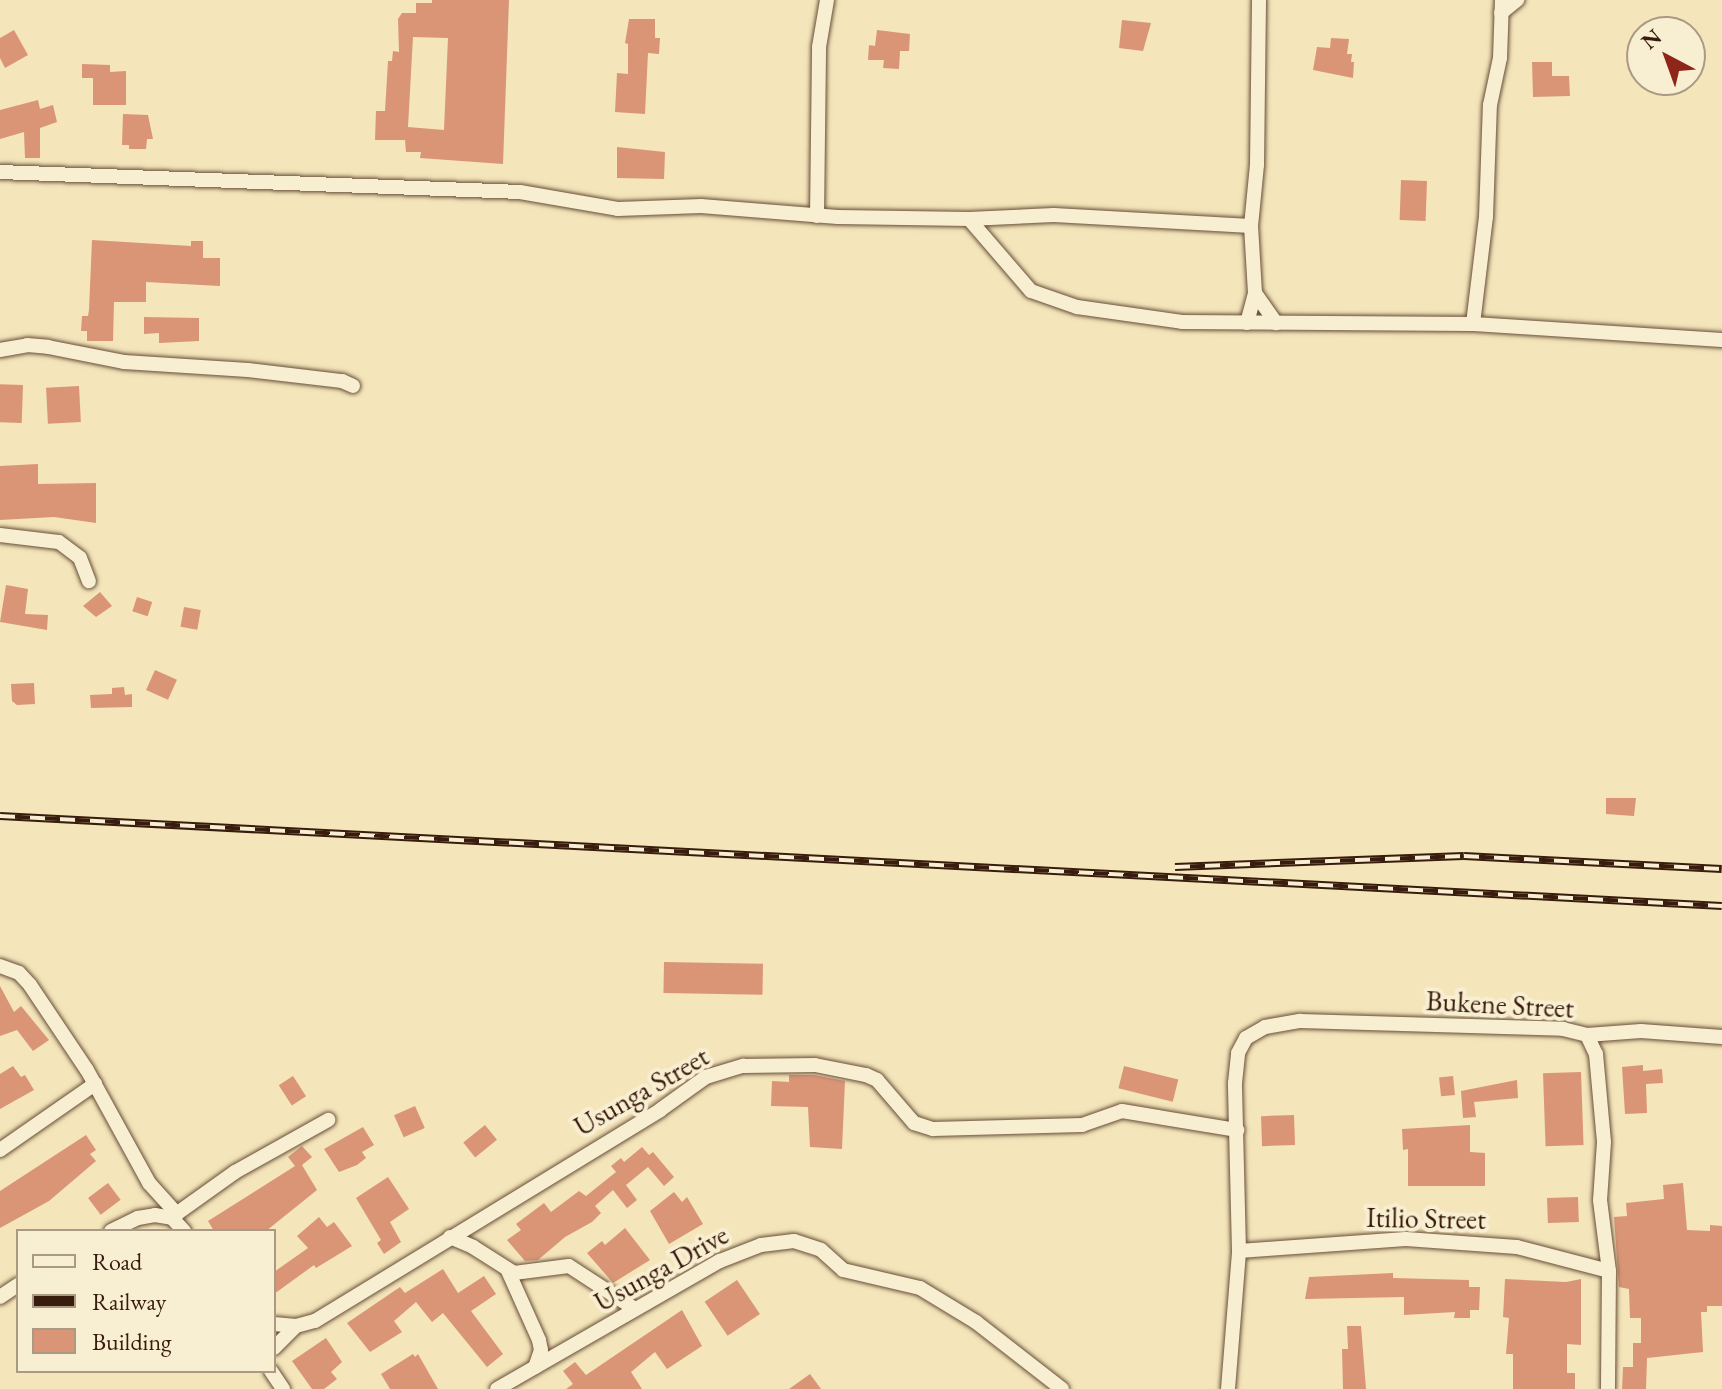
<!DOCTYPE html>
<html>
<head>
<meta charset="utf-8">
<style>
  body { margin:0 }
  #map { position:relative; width:1722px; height:1389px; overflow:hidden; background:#f4e5ba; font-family:"EB Garamond",serif }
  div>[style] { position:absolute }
  .building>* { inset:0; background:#da9576; transform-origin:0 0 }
  .roads { filter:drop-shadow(0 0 2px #674e38) drop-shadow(0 0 2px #674e38) }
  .minor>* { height:14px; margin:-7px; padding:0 7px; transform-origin:7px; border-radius:7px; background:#f8eed2 }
  .rail>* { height:8px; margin-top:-4px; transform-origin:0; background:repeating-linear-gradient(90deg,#f8eed2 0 15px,#381c0d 0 30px); box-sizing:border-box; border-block:2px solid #381c0d }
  span { translate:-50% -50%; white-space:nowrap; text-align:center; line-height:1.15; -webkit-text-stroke:8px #f8eed2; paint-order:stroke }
  .street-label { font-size:28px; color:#381c0d }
  .legend { position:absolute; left:16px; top:1229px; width:260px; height:144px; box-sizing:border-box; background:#f8eed2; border:2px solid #ab9a83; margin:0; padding:10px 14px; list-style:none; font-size:24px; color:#381c0d }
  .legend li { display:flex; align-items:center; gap:16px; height:40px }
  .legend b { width:40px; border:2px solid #ab9a83 }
  .north { position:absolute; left:1626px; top:16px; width:80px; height:80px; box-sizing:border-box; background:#f8eed2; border:2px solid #ab9a83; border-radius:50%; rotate:319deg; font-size:22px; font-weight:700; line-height:32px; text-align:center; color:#381c0d }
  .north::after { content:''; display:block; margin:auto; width:28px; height:36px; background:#8f2418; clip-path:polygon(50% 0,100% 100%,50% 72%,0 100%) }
</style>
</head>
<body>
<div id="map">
  <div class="building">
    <i style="clip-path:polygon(evenodd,432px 0,509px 0,503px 164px,420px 158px,421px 152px,406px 152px,405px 140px,375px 140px,376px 111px,385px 111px,388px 61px,392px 61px,393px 51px,399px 52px,398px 19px,402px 13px,416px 13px,416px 3px,432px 3px,432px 0,413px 37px,448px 38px,444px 130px,408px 127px,413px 37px)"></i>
    <i style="clip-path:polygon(629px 19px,655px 19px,655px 38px,660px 38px,659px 54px,648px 53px,645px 114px,615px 112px,617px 73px,628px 74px,628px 44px,625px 43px)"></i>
    <i style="clip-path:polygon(1122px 20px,1151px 23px,1143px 51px,1119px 48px)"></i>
    <i style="clip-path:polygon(14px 30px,28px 55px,5px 68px,0 58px,0 38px)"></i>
    <i style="clip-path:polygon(877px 30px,910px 34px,909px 51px,900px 51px,899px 69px,883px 68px,884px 60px,868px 60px,869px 45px,875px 46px)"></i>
    <i style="clip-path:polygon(1331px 38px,1349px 39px,1347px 54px,1352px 54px,1351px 62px,1354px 62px,1353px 78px,1313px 70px,1317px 47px,1330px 48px)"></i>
    <i style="clip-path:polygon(1532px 62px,1552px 62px,1552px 76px,1569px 76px,1570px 96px,1533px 97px)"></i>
    <i style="clip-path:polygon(82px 64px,110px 65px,110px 72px,126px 71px,126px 105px,93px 105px,93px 78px,82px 78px)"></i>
    <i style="clip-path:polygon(38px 100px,40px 109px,53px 105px,57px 122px,40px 128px,40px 158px,25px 158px,24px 132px,0 139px,0 110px)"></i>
    <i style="clip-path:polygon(123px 114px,148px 115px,153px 139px,147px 139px,146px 149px,129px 149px,129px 145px,122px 145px)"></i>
    <i style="clip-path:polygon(617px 147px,665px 152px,664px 179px,617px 178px)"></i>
    <i style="left:1401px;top:180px;width:26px;height:40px;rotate:2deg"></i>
    <i style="clip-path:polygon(92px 240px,191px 246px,191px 241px,203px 241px,203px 258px,220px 258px,220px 286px,146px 282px,146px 302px,114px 302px,113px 341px,87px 341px,87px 331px,81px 331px,82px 316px,88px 316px,89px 310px)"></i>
    <i style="clip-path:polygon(144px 317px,199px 318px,199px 341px,159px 343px,159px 333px,144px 334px)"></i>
    <i style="left:23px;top:385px;width:38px;height:23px;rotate:92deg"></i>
    <i style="left:79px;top:386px;width:36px;height:33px;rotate:87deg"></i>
    <i style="clip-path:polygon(38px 464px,38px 484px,96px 483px,96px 523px,54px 517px,0 520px,0 466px)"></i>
    <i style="clip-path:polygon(6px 585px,28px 589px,25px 614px,48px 615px,47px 630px,0 622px)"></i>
    <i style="clip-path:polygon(100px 592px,112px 606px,96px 617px,83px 606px)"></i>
    <i style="left:137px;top:597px;width:16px;height:15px;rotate:18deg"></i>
    <i style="left:184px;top:607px;width:17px;height:20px;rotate:10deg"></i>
    <i style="left:155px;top:670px;width:24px;height:22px;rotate:24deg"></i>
    <i style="clip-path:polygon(34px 683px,35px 704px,17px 705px,12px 701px,11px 684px)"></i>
    <i style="clip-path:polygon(124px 687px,125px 695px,132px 694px,132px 707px,91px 708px,90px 695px,112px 694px,112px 688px)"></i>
    <i style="clip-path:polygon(1606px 798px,1636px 798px,1634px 816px,1606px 814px)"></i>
    <i style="left:664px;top:962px;width:99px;height:31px;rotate:1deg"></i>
    <i style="clip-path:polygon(0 986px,14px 1012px,21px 1006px,49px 1040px,33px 1051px,17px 1030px,0 1036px)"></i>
    <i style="clip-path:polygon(1643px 1065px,1643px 1071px,1662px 1069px,1663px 1083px,1646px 1084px,1647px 1113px,1625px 1114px,1622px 1067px)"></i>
    <i style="clip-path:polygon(13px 1066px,21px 1077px,25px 1075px,34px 1090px,0 1109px,0 1074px)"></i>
    <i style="left:1124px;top:1066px;width:56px;height:23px;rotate:14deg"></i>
    <i style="left:1581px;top:1072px;width:73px;height:38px;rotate:88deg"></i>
    <i style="clip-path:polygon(789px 1075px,814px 1075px,845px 1081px,842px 1149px,810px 1147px,808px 1107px,771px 1106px,772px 1081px,789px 1082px)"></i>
    <i style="left:293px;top:1076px;width:24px;height:17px;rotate:57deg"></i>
    <i style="left:1453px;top:1076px;width:19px;height:14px;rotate:84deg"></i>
    <i style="clip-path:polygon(1517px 1080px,1518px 1098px,1474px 1102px,1476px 1117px,1463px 1118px,1461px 1091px)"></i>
    <i style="left:415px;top:1106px;width:24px;height:23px;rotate:66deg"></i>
    <i style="left:1294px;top:1115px;width:30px;height:33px;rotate:88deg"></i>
    <i style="left:485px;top:1125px;width:19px;height:28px;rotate:51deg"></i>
    <i style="clip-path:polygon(1470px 1125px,1470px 1152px,1485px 1153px,1485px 1186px,1408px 1186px,1408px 1149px,1403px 1150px,1402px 1129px)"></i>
    <i style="clip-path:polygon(363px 1127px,374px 1145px,362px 1152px,366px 1158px,357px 1165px,339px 1172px,324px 1149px)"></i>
    <i style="clip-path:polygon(86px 1135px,96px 1150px,90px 1154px,96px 1161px,49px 1201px,0 1228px,0 1191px)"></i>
    <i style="clip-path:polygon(302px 1146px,312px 1157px,302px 1165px,317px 1190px,266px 1231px,214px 1231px,208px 1221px,295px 1166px,288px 1157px)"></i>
    <i style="clip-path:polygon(642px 1147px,649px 1155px,653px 1152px,674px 1177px,664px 1186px,648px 1167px,626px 1185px,637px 1200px,627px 1208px,613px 1190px,595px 1206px,601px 1213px,592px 1222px,565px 1237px,538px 1260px,525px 1261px,507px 1240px,521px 1230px,516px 1224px,544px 1203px,551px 1212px,579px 1191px,586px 1196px,616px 1172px,611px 1166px,621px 1158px,624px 1162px)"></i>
    <i style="clip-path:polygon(388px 1177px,409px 1209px,390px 1222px,401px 1242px,384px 1254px,377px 1243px,381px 1240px,356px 1198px)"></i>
    <i style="left:108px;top:1183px;width:21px;height:25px;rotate:53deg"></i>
    <i style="clip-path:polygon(1683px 1183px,1687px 1230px,1710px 1231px,1710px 1225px,1722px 1226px,1722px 1306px,1707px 1306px,1707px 1312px,1701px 1312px,1703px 1352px,1647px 1358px,1646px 1389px,1622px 1389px,1623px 1367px,1633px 1367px,1633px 1343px,1641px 1343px,1641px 1318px,1630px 1318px,1629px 1289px,1619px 1287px,1614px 1217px,1627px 1216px,1626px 1203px,1664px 1199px,1663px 1185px)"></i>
    <i style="clip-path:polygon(674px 1192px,682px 1202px,687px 1197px,703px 1224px,669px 1244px,650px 1211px)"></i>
    <i style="left:1578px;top:1197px;width:25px;height:31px;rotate:88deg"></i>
    <i style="clip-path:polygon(319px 1217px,327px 1227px,334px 1222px,352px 1246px,316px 1268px,314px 1265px,274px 1294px,274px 1272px,308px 1248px,297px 1236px)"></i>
    <i style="clip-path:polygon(625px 1228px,650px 1260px,613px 1283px,587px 1253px,602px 1241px,605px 1245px)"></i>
    <i style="clip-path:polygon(443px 1269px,458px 1293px,484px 1276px,496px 1294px,471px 1311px,503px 1354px,487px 1367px,443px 1313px,432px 1322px,416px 1302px,394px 1321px,402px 1332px,370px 1352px,347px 1323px,400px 1287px,405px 1293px)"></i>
    <i style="clip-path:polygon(1393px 1273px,1393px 1278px,1469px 1280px,1469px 1287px,1480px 1287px,1479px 1310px,1470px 1310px,1470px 1318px,1454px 1318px,1455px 1312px,1404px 1315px,1404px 1297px,1305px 1299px,1309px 1277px)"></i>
    <i style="clip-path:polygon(1505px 1279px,1566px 1282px,1581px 1279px,1581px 1345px,1567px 1344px,1567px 1373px,1575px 1373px,1575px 1389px,1513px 1389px,1513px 1354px,1506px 1354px,1509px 1318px,1503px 1317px)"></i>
    <i style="left:737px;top:1280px;width:41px;height:39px;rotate:56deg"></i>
    <i style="clip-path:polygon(682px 1310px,702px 1346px,667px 1369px,655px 1352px,631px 1372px,642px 1389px,566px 1389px,573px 1384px,563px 1371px,575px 1362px,586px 1375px)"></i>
    <i style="clip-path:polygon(1347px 1326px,1361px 1326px,1366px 1389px,1343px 1389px,1342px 1349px,1348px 1349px)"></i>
    <i style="clip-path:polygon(326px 1338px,342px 1362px,331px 1372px,337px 1379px,324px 1389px,312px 1389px,292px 1361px)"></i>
    <i style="clip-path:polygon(413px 1354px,415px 1357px,418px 1354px,438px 1389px,390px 1389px,381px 1374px)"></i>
    <i style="clip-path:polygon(810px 1374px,821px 1389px,789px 1389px)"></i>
  </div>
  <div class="roads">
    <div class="minor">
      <i style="left:1501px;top:13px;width:21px;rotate:-39deg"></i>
      <i style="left:0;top:172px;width:520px;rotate:2.2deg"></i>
      <i style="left:520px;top:192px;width:99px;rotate:9.8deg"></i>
      <i style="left:618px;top:209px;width:83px;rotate:-2.1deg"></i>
      <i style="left:701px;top:206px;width:137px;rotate:4.6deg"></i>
      <i style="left:838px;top:217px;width:131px;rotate:0.9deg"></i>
      <i style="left:969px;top:219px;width:85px;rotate:-2.7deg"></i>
      <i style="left:1054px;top:215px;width:197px;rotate:3.2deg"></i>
      <i style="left:817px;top:216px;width:169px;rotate:-89.3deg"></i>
      <i style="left:819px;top:47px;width:48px;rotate:-80.3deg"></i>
      <i style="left:969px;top:219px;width:95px;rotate:49.3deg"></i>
      <i style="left:1031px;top:291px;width:49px;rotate:19.2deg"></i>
      <i style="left:1077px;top:307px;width:106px;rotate:8.1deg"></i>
      <i style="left:1182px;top:322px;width:291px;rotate:0.4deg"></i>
      <i style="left:1473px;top:324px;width:250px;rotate:3.7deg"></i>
      <i style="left:1255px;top:293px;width:37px;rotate:55deg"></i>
      <i style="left:1247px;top:323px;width:31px;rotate:-75deg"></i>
      <i style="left:1255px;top:293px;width:67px;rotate:-93.4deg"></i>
      <i style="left:1251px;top:226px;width:61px;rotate:-84.4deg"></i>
      <i style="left:1257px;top:165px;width:165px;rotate:-89.3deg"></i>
      <i style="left:1473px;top:324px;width:108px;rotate:-83.1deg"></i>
      <i style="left:1486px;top:217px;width:112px;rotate:-88deg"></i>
      <i style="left:1490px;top:105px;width:48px;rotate:-78deg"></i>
      <i style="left:1500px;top:58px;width:58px;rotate:-88deg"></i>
      <i style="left:0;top:350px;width:27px;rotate:-10deg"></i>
      <i style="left:27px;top:345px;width:21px;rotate:5deg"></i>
      <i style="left:48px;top:347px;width:77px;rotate:11.2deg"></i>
      <i style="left:124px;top:362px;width:124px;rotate:3.7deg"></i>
      <i style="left:248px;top:370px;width:95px;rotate:6.7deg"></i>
      <i style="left:342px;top:381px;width:12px;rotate:24deg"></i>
      <i style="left:0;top:535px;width:59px;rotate:6.8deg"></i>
      <i style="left:59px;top:542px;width:26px;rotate:37deg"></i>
      <i style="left:80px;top:558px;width:25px;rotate:69deg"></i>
      <i style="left:0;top:966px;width:20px;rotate:20deg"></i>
      <i style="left:19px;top:973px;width:16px;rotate:47deg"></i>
      <i style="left:30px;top:985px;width:102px;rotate:56.2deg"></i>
      <i style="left:87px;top:1070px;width:129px;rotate:61.2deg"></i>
      <i style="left:149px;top:1183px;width:42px;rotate:47.9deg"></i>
      <i style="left:1587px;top:1035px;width:54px;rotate:-4.2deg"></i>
      <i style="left:1641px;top:1031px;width:81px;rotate:4.2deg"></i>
      <i style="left:0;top:1150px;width:116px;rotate:-34.8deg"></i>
      <i style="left:172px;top:1217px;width:77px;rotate:-35.5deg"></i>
      <i style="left:235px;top:1172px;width:107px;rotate:-29.2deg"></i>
      <i style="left:172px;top:1218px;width:18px;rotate:47deg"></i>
      <i style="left:111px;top:1231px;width:30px;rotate:-26deg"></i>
      <i style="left:138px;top:1218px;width:17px;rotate:-10deg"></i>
      <i style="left:155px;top:1215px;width:17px;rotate:10deg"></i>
      <i style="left:450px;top:1237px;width:25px;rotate:23deg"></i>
      <i style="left:473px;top:1247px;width:49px;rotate:32.4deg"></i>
      <i style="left:514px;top:1273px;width:55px;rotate:-7.3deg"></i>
      <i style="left:569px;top:1266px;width:79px;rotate:33.1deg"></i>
      <i style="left:1239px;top:1251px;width:167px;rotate:-4.1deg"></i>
      <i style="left:1406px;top:1239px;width:111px;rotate:4.1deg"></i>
      <i style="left:1517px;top:1247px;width:95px;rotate:14.6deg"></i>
      <i style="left:508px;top:1271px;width:76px;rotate:65.8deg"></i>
      <i style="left:539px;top:1340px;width:10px;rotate:79deg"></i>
      <i style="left:541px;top:1350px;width:18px;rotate:109deg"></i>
      <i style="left:0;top:1297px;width:22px;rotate:-34deg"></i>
      <i style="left:274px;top:1324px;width:22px;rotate:5deg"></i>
      <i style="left:296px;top:1326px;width:20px;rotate:-15deg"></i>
      <i style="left:315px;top:1321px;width:404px;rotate:-31.4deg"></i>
      <i style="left:660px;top:1110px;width:57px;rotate:-35.7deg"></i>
      <i style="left:706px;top:1077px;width:39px;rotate:-17deg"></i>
      <i style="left:743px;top:1066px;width:72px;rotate:-0.8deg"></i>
      <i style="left:815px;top:1065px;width:52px;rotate:11.1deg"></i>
      <i style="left:866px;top:1075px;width:12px;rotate:24deg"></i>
      <i style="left:877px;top:1080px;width:57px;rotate:49.3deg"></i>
      <i style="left:914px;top:1123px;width:20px;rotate:18deg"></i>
      <i style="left:933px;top:1129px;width:149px;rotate:-1.5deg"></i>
      <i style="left:1082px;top:1125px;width:42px;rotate:-19.3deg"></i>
      <i style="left:1122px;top:1111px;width:117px;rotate:9.4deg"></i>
      <i style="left:274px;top:1348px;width:31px;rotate:-45deg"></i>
      <i style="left:271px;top:1371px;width:22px;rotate:56deg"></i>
      <i style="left:497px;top:1389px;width:257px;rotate:-29.9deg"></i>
      <i style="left:720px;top:1261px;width:44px;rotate:-21.3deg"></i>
      <i style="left:761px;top:1245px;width:33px;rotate:-7deg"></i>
      <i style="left:794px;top:1241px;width:28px;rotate:18deg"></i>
      <i style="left:821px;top:1250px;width:30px;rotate:42deg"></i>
      <i style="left:843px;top:1270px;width:79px;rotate:13.2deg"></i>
      <i style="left:920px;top:1288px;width:66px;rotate:31.3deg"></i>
      <i style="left:976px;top:1322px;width:109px;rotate:37.9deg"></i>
      <i style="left:1228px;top:1389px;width:138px;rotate:-85.4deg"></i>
      <i style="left:1239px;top:1251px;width:168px;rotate:-91.4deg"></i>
      <i style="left:1235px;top:1083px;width:30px;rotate:-84deg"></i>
      <i style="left:1238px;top:1053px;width:17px;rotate:-62deg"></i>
      <i style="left:1246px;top:1038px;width:22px;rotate:-30deg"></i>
      <i style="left:1265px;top:1027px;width:36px;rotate:-10deg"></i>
      <i style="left:1300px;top:1021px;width:263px;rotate:1.7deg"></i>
      <i style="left:1563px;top:1029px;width:25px;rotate:14deg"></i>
      <i style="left:1587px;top:1035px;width:21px;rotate:65deg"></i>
      <i style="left:1596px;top:1054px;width:88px;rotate:84.8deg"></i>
      <i style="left:1604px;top:1142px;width:58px;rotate:93.9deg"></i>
      <i style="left:1600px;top:1200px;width:72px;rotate:82.8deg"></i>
      <i style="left:1609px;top:1271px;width:118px;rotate:90.5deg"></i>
    </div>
  </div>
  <div class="rail">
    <i style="left:0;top:816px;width:1724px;rotate:2.99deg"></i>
    <i style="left:1175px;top:867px;width:289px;rotate:-2.2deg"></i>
    <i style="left:1464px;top:856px;width:258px;rotate:2.9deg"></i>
  </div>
  <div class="street-label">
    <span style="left:1500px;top:1004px;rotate:3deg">Bukene Street</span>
    <span style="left:641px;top:1091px;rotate:-30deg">Usunga Street</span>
    <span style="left:1426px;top:1218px;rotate:1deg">Itilio Street</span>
    <span style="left:661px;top:1268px;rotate:-29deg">Usunga Drive</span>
  </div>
  <ul class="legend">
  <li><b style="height:10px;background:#f8eed2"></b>Road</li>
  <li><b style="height:10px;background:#381c0d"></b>Railway</li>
  <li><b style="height:22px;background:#da9576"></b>Building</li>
  </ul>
  <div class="north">N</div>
</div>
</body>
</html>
